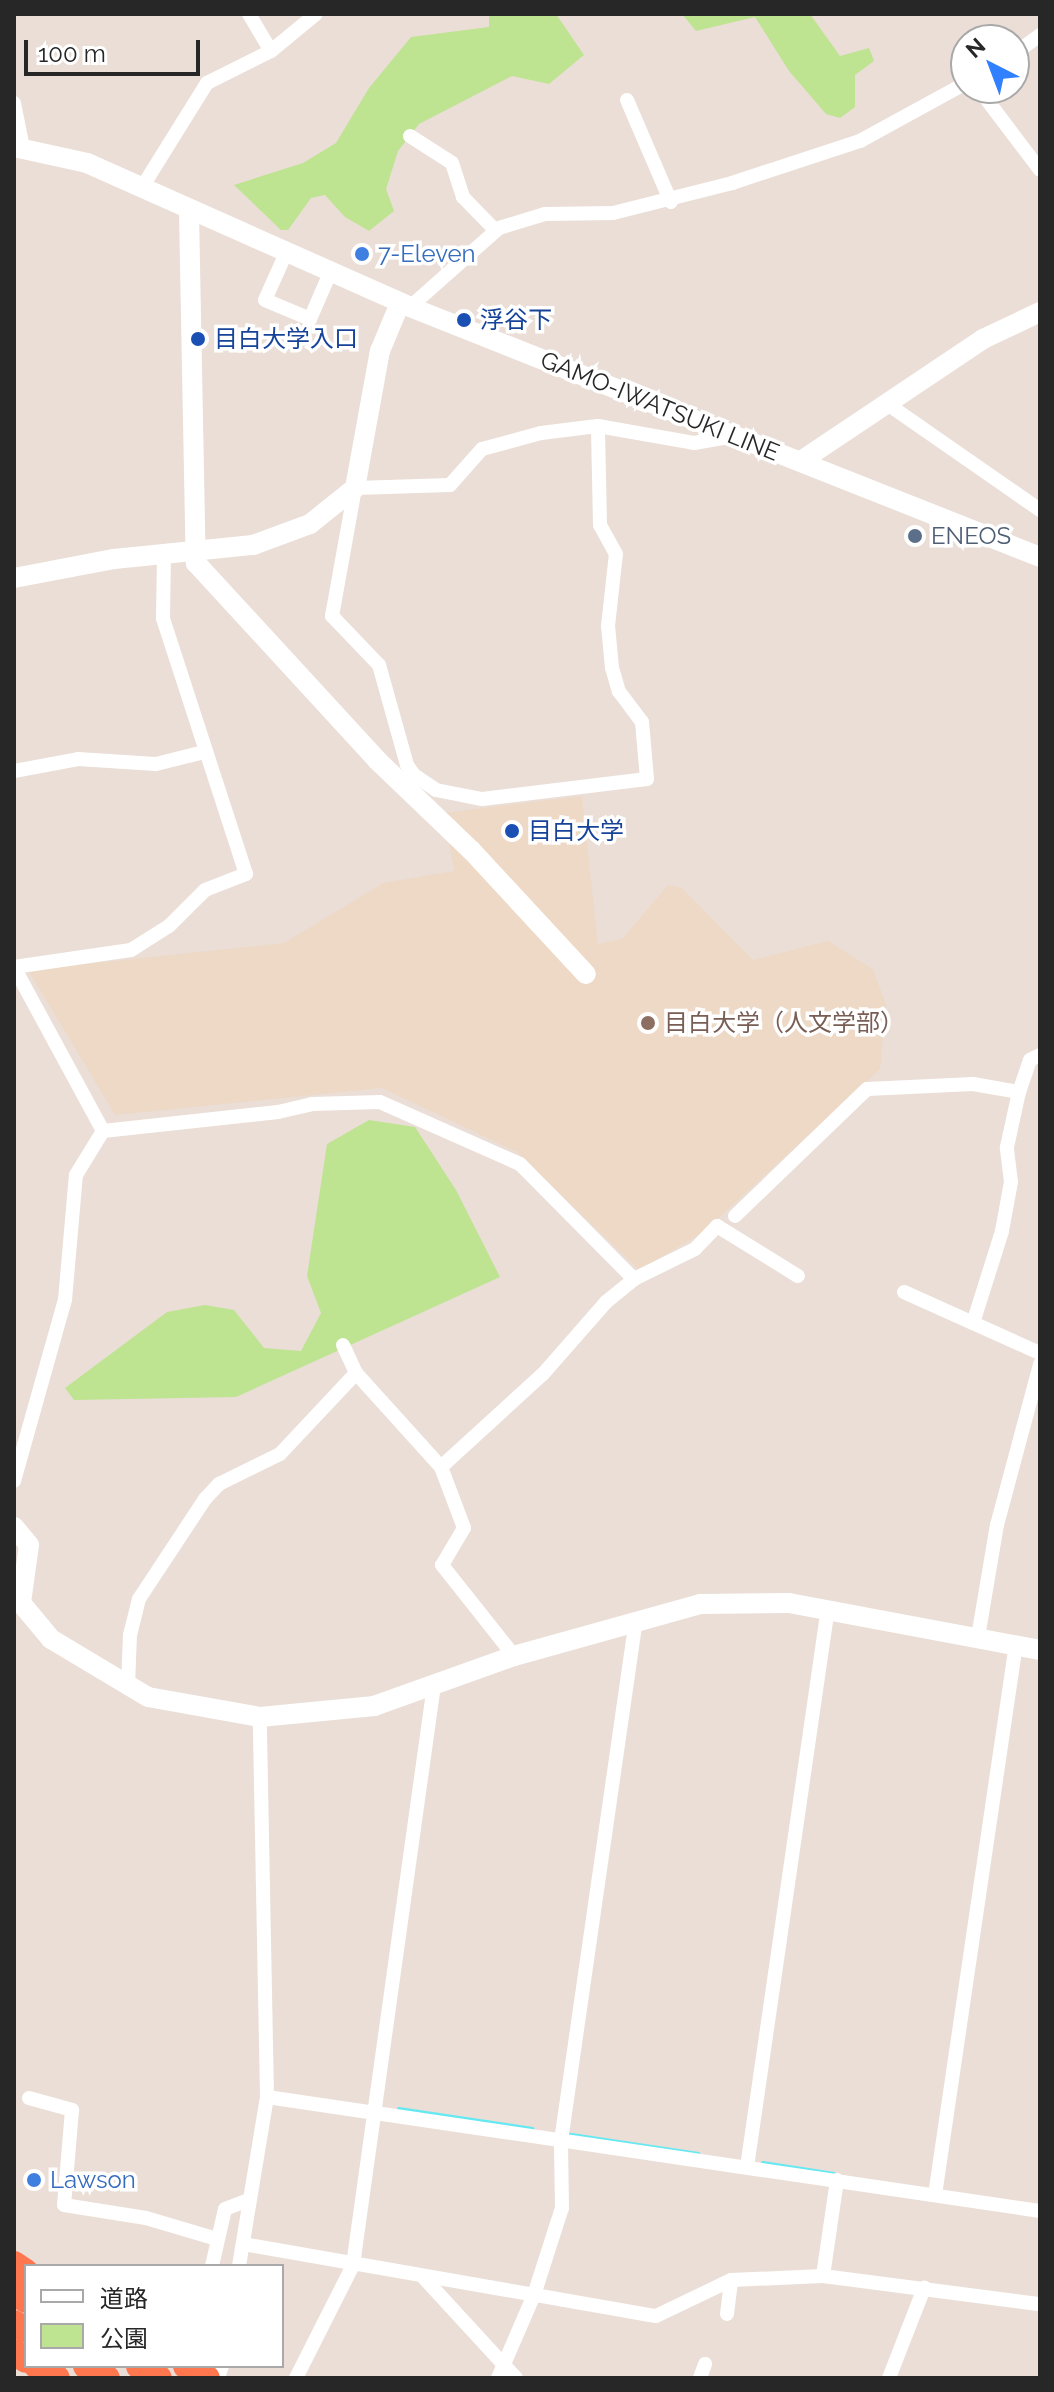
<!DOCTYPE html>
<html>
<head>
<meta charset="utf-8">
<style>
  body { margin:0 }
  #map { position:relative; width:1054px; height:2392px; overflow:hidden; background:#eaded7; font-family:Raleway,"Noto Sans JP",sans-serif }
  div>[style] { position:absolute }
  .education>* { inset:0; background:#edd9c6 }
  .green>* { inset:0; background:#bee491 }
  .stream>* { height:4px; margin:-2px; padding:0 2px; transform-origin:2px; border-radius:2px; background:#66e8f1 }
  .street>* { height:14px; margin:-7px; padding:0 7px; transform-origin:7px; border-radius:7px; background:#fff }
  .secondary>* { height:20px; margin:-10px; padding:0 10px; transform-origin:10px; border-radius:10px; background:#fff }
  .highway>* { height:26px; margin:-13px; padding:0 13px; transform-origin:13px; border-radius:13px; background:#ff774e }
  .dots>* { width:22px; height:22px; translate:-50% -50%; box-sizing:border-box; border:4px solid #fff; border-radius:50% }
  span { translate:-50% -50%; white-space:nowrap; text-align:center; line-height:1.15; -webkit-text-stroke:7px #fff; paint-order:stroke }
  .shop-label { font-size:24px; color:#366cbe }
  .left { translate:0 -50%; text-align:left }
  .transit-label { font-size:24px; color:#164399 }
  .street-label { font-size:24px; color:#272727 }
  .service-label { font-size:24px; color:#4e5e75 }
  .education-label { font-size:24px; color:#785e54 }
  .frame { position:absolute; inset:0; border:16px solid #272727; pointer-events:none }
  .legend { position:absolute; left:24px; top:2264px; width:260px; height:104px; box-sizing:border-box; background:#fff; border:2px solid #a9a9a9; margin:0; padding:10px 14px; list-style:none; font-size:24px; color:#272727 }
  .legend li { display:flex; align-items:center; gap:16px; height:40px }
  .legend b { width:40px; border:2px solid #a9a9a9 }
  .north { position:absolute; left:950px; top:24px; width:80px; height:80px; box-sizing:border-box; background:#fff; border:2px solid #a9a9a9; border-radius:50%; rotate:318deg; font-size:22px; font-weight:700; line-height:32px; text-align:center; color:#272727 }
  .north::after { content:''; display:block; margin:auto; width:28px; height:36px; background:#3080ff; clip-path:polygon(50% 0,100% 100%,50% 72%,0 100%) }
  .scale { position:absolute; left:24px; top:40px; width:176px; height:36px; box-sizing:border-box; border:4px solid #272727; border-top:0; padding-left:10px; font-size:24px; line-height:28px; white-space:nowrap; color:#272727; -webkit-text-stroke:6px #fff; paint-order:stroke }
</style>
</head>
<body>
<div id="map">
  <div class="education">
    <i style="clip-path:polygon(582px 796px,598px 944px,622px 939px,668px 885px,682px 888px,753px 960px,828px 941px,873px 969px,886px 1005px,880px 1069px,702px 1233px,639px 1270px,517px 1152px,382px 1088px,115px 1115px,28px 970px,284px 943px,383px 883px,454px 871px,444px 813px)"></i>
  </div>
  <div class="green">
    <i style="clip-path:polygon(489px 14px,556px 14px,584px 55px,549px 84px,512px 76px,419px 124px,398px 151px,386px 189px,394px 211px,369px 231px,345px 217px,325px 195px,311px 198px,288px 230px,281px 230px,234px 185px,303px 163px,336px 143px,369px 88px,411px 37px,489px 27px)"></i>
    <i style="clip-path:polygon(682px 14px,810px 14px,840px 56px,869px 48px,874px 61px,855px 75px,855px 107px,840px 118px,826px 114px,789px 71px,755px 17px,696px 31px)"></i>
    <i style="clip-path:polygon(369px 1120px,415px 1127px,456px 1190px,500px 1277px,236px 1397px,74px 1400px,65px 1388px,167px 1312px,205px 1305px,234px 1310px,264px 1348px,301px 1351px,321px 1313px,307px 1276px,327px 1144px)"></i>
  </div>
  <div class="stream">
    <i style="left:399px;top:2109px;width:135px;rotate:8.5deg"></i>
    <i style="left:565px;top:2134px;width:135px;rotate:8.5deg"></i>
    <i style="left:763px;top:2163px;width:72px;rotate:8.8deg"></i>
  </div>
  <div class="street">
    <i style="left:249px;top:14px;width:43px;rotate:59.3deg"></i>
    <i style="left:1014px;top:54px;width:32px;rotate:-36deg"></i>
    <i style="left:978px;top:88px;width:103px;rotate:52.9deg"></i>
    <i style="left:627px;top:100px;width:111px;rotate:66.7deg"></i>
    <i style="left:14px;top:103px;width:46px;rotate:78.7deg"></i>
    <i style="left:410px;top:136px;width:50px;rotate:32.7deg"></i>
    <i style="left:452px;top:163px;width:36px;rotate:72deg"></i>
    <i style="left:463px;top:197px;width:47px;rotate:45.9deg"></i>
    <i style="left:141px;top:189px;width:125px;rotate:-58.1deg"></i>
    <i style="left:207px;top:83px;width:72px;rotate:-26.6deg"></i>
    <i style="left:271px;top:51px;width:58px;rotate:-39.4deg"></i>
    <i style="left:286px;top:253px;width:51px;rotate:114.1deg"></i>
    <i style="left:265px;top:300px;width:49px;rotate:22.9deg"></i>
    <i style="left:310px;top:319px;width:50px;rotate:-66.5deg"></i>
    <i style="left:410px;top:307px;width:119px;rotate:-41.6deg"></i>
    <i style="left:499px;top:228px;width:48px;rotate:-16.9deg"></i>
    <i style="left:545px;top:214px;width:68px;rotate:-0.8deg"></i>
    <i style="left:613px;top:213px;width:123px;rotate:-14.1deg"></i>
    <i style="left:732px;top:183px;width:135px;rotate:-18.2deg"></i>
    <i style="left:860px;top:141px;width:121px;rotate:-28.7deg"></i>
    <i style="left:886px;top:403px;width:188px;rotate:34.8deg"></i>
    <i style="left:14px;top:771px;width:65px;rotate:-10.6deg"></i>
    <i style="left:78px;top:759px;width:78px;rotate:3.7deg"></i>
    <i style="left:156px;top:764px;width:49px;rotate:-14deg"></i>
    <i style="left:414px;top:775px;width:12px;rotate:-125deg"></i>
    <i style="left:407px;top:765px;width:104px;rotate:-105.6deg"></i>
    <i style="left:379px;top:665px;width:68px;rotate:-133.8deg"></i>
    <i style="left:332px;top:616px;width:130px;rotate:-79.8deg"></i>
    <i style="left:355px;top:488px;width:95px;rotate:-1.8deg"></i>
    <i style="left:450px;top:485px;width:48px;rotate:-48.4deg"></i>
    <i style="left:482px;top:449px;width:61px;rotate:-15.2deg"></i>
    <i style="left:541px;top:433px;width:57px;rotate:-7deg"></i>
    <i style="left:598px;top:426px;width:97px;rotate:10deg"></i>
    <i style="left:694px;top:443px;width:42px;rotate:-9.7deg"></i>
    <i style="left:408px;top:781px;width:8px;rotate:-45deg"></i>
    <i style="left:414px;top:775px;width:27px;rotate:34deg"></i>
    <i style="left:436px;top:790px;width:47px;rotate:11.1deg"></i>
    <i style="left:482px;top:799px;width:166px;rotate:-6.9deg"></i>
    <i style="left:647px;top:779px;width:57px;rotate:-95deg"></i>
    <i style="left:642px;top:722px;width:38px;rotate:-127deg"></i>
    <i style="left:619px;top:692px;width:25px;rotate:-106deg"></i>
    <i style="left:612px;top:668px;width:42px;rotate:-95.4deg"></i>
    <i style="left:608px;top:626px;width:72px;rotate:-83.7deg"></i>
    <i style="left:616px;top:554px;width:33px;rotate:-119deg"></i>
    <i style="left:600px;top:525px;width:99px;rotate:-91.2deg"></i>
    <i style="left:14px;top:967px;width:118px;rotate:-8.3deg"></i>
    <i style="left:131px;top:950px;width:45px;rotate:-32.3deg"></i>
    <i style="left:169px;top:926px;width:51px;rotate:-45deg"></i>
    <i style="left:205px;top:890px;width:44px;rotate:-21.3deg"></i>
    <i style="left:246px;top:874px;width:269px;rotate:-108deg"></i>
    <i style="left:163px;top:618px;width:64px;rotate:-89.1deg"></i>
    <i style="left:14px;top:967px;width:187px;rotate:61.5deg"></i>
    <i style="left:103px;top:1131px;width:176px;rotate:-6.2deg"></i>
    <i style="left:278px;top:1112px;width:35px;rotate:-13deg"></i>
    <i style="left:312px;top:1104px;width:68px;rotate:-1.7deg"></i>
    <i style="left:380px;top:1102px;width:153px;rotate:23.9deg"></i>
    <i style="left:520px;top:1164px;width:162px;rotate:45.3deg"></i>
    <i style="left:735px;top:1216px;width:183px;rotate:-43.9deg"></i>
    <i style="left:867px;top:1089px;width:106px;rotate:-2.7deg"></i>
    <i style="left:973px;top:1084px;width:47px;rotate:9.9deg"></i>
    <i style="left:904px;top:1292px;width:149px;rotate:24.2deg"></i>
    <i style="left:974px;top:1320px;width:93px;rotate:-72.5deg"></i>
    <i style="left:1002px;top:1231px;width:50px;rotate:-79.6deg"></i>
    <i style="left:1011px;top:1182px;width:35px;rotate:-97deg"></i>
    <i style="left:1007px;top:1147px;width:56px;rotate:-77.7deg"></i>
    <i style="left:1019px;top:1092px;width:34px;rotate:-71deg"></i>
    <i style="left:1030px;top:1060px;width:11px;rotate:-27deg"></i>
    <i style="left:343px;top:1345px;width:31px;rotate:65deg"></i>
    <i style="left:356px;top:1373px;width:127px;rotate:47.9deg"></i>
    <i style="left:441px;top:1467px;width:65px;rotate:69.3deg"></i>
    <i style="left:464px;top:1528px;width:43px;rotate:120.7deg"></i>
    <i style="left:442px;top:1565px;width:116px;rotate:51.6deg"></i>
    <i style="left:441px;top:1467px;width:138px;rotate:-42.4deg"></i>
    <i style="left:543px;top:1374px;width:96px;rotate:-48.8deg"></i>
    <i style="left:606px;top:1302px;width:36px;rotate:-39deg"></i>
    <i style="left:634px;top:1279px;width:68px;rotate:-26.2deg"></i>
    <i style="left:695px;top:1249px;width:32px;rotate:-46deg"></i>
    <i style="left:717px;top:1226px;width:95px;rotate:31.7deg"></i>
    <i style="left:14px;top:1481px;width:188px;rotate:-74.3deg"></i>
    <i style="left:65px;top:1300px;width:125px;rotate:-85deg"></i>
    <i style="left:76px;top:1175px;width:52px;rotate:-58.5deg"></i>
    <i style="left:978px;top:1637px;width:114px;rotate:-80.4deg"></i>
    <i style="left:997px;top:1525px;width:167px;rotate:-75deg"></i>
    <i style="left:128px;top:1686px;width:51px;rotate:-87.8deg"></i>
    <i style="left:130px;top:1635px;width:37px;rotate:-76deg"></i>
    <i style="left:139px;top:1599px;width:120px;rotate:-56.6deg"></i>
    <i style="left:205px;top:1499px;width:21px;rotate:-47deg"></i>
    <i style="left:219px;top:1484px;width:68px;rotate:-26.2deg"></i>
    <i style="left:280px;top:1454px;width:111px;rotate:-46.8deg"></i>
    <i style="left:267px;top:2097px;width:781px;rotate:8.39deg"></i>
    <i style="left:29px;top:2098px;width:45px;rotate:15.6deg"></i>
    <i style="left:72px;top:2110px;width:95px;rotate:94.8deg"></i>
    <i style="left:64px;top:2205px;width:83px;rotate:9deg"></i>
    <i style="left:146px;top:2218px;width:74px;rotate:16.5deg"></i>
    <i style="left:747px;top:2167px;width:565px;rotate:-81.76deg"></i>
    <i style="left:935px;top:2195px;width:557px;rotate:-81.64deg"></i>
    <i style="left:243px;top:2244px;width:419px;rotate:9.9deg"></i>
    <i style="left:656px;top:2316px;width:83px;rotate:-25.6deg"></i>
    <i style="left:731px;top:2280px;width:92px;rotate:-2.5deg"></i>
    <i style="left:823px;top:2276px;width:219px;rotate:7.4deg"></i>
    <i style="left:212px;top:2266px;width:58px;rotate:-77.2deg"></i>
    <i style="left:225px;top:2209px;width:25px;rotate:-21deg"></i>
    <i style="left:239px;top:2266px;width:171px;rotate:-80.6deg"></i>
    <i style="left:267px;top:2097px;width:380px;rotate:-91.1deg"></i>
    <i style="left:823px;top:2276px;width:97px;rotate:-81.7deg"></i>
    <i style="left:424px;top:2278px;width:136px;rotate:47.4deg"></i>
    <i style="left:727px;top:2314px;width:34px;rotate:-83deg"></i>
    <i style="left:218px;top:2378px;width:13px;rotate:-72deg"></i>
    <i style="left:296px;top:2378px;width:127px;rotate:-63.2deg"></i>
    <i style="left:353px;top:2265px;width:586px;rotate:-82.05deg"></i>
    <i style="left:498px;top:2378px;width:90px;rotate:-66.6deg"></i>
    <i style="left:534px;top:2295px;width:91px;rotate:-72.2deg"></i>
    <i style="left:562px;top:2208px;width:67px;rotate:-90.9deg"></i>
    <i style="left:561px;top:2141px;width:527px;rotate:-81.82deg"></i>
    <i style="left:700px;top:2378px;width:15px;rotate:-70deg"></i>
    <i style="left:889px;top:2378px;width:97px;rotate:-68.7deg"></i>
  </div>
  <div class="secondary">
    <i style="left:14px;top:147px;width:75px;rotate:12.4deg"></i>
    <i style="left:87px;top:163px;width:354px;rotate:24deg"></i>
    <i style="left:410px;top:307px;width:678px;rotate:21.64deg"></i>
    <i style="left:189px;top:212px;width:351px;rotate:88.9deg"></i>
    <i style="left:196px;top:563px;width:268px;rotate:47.4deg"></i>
    <i style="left:377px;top:760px;width:130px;rotate:43.8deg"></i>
    <i style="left:471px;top:850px;width:169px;rotate:47.2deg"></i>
    <i style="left:801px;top:461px;width:219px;rotate:-33.8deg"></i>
    <i style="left:983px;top:339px;width:63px;rotate:-25.3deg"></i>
    <i style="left:14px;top:578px;width:102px;rotate:-10.8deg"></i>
    <i style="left:114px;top:559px;width:140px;rotate:-5.8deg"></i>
    <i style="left:253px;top:545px;width:61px;rotate:-20.2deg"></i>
    <i style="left:310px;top:524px;width:58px;rotate:-38.7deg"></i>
    <i style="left:355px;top:488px;width:139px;rotate:-79.7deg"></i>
    <i style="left:380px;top:351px;width:52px;rotate:-67.4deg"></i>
    <i style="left:14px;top:1527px;width:23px;rotate:50deg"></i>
    <i style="left:29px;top:1545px;width:59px;rotate:97.9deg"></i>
    <i style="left:21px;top:1603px;width:47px;rotate:50.2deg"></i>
    <i style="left:51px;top:1639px;width:113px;rotate:30.9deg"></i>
    <i style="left:148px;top:1697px;width:114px;rotate:10.1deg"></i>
    <i style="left:260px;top:1717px;width:115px;rotate:-5.5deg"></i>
    <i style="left:374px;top:1706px;width:149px;rotate:-19.7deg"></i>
    <i style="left:514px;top:1656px;width:193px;rotate:-15.6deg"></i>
    <i style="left:700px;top:1604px;width:89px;rotate:-0.6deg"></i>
    <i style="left:789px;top:1603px;width:255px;rotate:10.6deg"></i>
  </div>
  <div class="highway">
    <i style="left:14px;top:2264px;width:14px;rotate:34deg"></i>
    <i style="left:14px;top:2293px;width:14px;rotate:30deg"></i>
    <i style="left:14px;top:2323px;width:14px;rotate:30deg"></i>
    <i style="left:14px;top:2352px;width:14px;rotate:34deg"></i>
    <i style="left:37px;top:2366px;width:23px;rotate:31deg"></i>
    <i style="left:86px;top:2366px;width:24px;rotate:30deg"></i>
    <i style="left:139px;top:2366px;width:23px;rotate:31deg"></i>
    <i style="left:186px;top:2366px;width:24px;rotate:30deg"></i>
  </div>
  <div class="dots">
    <i style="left:362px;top:254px;background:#3f7fe0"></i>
    <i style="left:464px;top:320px;background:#1a4fb4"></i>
    <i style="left:198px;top:339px;background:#1a4fb4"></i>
    <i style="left:915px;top:536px;background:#5c6f8a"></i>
    <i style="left:512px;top:831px;background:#1a4fb4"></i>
    <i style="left:648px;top:1023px;background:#8d6e63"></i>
    <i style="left:34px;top:2180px;background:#3f7fe0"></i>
  </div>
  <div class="shop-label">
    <span class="left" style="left:378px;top:254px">7-Eleven</span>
    <span class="left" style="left:50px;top:2180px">Lawson</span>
  </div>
  <div class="transit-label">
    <span class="left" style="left:480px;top:320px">浮谷下</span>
    <span class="left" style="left:214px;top:339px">目白大学入口</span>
    <span class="left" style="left:528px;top:831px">目白大学</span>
  </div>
  <div class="street-label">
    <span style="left:660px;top:406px;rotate:22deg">GAMO-IWATSUKI LINE</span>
  </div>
  <div class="service-label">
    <span class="left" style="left:931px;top:536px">ENEOS</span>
  </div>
  <div class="education-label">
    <span class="left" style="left:664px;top:1023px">目白大学（人文学部）</span>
  </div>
  <div class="frame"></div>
  <ul class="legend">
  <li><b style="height:10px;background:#fff"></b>道路</li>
  <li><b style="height:22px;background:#bee491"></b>公園</li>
  </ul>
  <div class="north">N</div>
  <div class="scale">100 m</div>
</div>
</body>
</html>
